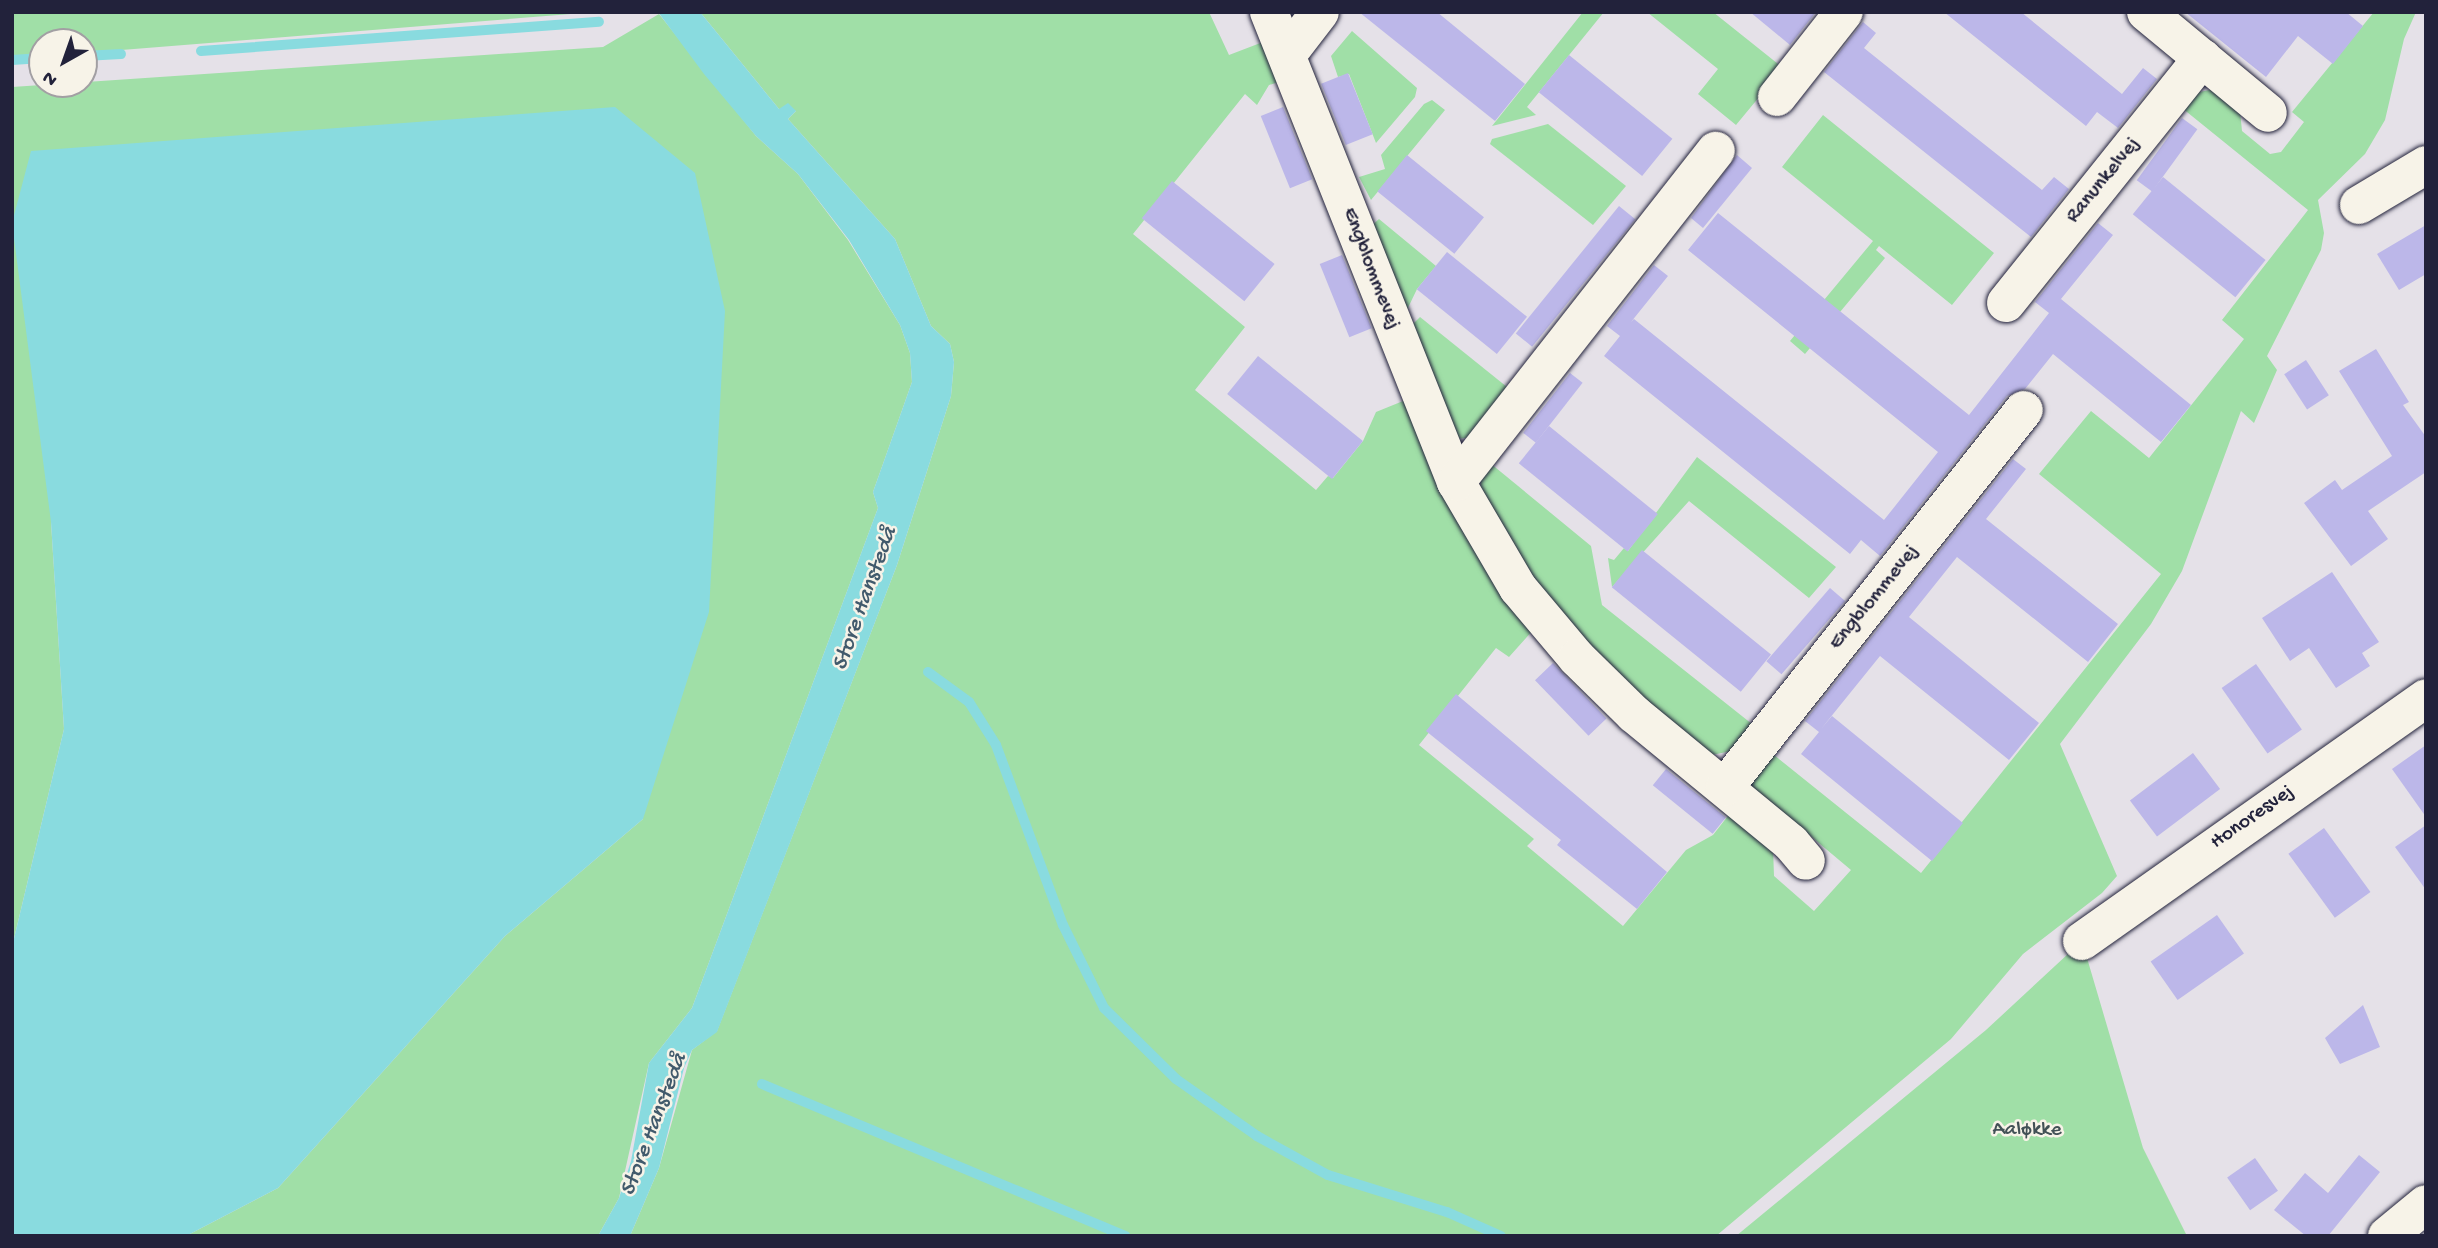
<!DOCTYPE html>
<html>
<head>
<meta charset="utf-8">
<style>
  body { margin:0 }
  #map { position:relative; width:2438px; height:1248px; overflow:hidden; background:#e5e1e8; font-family:"Gochi Hand",sans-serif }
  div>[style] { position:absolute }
  .green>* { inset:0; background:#a0dfa7 }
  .water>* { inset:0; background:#89dbdf }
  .stream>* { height:10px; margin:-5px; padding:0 5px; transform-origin:5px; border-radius:5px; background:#89dbdf }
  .building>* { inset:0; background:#bcb7e9; transform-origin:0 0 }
  .roads { filter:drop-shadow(0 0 2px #22223b) drop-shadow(0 0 2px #22223b) }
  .minor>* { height:38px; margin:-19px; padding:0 19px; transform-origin:19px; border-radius:19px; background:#f7f3e8 }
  span { translate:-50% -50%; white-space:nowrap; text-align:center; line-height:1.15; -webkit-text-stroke:5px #f7f3e8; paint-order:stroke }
  .street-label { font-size:21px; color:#22223b }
  .park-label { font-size:21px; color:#425156 }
  .water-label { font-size:23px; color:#415a6c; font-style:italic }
  .frame { position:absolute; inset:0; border:14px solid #22223b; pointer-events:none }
  .north { position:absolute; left:28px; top:28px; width:70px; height:70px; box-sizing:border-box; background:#f7f3e8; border:2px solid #a29fa3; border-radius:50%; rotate:220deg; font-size:19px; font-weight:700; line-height:28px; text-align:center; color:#22223b }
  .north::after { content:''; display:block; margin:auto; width:24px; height:32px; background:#22223b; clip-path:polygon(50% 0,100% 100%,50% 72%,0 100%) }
</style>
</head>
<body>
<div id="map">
  <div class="green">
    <i style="clip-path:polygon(12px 12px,596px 12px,84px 53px,84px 42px,42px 42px,42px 57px,12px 59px)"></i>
    <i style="clip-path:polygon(700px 12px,1209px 12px,1229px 55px,1263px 42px,1279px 82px,1269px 85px,1257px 105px,1245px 94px,1133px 234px,1245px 327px,1195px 390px,1316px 490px,1328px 476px,1333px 478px,1363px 441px,1376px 412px,1408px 399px,1534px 629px,1509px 657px,1496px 648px,1419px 745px,1534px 839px,1527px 846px,1623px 926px,1686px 850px,1713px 835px,1731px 812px,1773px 847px,1774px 876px,1814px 911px,1851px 870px,1745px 781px,1769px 751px,1921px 873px,2161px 574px,2039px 474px,2091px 411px,2149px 458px,2244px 339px,2222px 320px,2308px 210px,2182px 108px,2195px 93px,2214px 89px,2240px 111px,2242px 131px,2270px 154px,2281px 152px,2304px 122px,2292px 112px,2374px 12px,2416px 12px,2404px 39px,2385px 120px,2365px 154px,2318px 200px,2324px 233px,2321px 250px,2267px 356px,2277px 370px,2254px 423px,2241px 411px,2182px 571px,2151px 624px,2060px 744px,2117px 876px,2102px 893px,2023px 954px,1951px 1039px,1716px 1236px,630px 1236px,659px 1168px,692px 1050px,717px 1031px,897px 565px,951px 396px,954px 362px,950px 344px,931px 326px,895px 239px,788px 119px,796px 111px,779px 109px)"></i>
    <i style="clip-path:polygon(1583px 12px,1604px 12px,1527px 107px,1536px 115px,1492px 126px)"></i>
    <i style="clip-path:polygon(1647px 12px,1713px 12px,1783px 68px,1736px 125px,1698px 94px,1718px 69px)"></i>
    <i style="clip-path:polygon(659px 14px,756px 136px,798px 174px,848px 240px,900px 325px,910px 353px,912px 382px,873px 492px,878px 508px,692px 1008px,649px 1063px,619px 1198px,598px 1236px,186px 1236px,278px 1188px,505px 936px,643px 819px,51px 522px,64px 729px,12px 947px,12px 87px,603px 47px)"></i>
    <i style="clip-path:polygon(1352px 31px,1417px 88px,1415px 97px,1376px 143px,1349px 74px,1338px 77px,1331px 56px)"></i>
    <i style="clip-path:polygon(1432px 100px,1445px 110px,1371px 200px,1359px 177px,1385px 169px,1381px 155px,1424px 104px)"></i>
    <i style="clip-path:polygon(1823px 115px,1994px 253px,1952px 305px,1879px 246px,1876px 250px,1885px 258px,1805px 354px,1790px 341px,1873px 241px,1782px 167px)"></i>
    <i style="clip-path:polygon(1548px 124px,1626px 186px,1593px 225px,1490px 144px,1492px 139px)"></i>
    <i style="clip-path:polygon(1379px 219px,1436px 266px,1417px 289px,1406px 312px,1370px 227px)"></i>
    <i style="clip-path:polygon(1420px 317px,1512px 391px,1475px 437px,1456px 439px,1411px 326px)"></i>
    <i style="clip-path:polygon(1697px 457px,1836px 567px,1809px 598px,1689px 501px,1612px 587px,1608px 558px,1614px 560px,1624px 548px,1628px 551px)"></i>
    <i style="clip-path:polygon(1490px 463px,1591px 546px,1602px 605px,1752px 724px,1736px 750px,1707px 756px,1649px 708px,1552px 607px,1480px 497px,1481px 474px)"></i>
    <i style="clip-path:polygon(2082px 941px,2143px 1148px,2187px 1236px,1736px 1236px,1986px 1030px)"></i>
  </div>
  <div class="water">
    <i style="clip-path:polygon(658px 12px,700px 12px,779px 109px,788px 103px,796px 111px,788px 119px,895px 239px,931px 326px,950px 344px,954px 362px,951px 396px,897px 565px,717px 1032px,692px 1050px,684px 1068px,659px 1168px,630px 1236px,598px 1236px,619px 1198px,631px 1161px,649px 1063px,692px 1008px,878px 508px,873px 492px,912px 382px,910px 353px,900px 325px,849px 240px,798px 174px,756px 136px,704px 74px)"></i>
    <i style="clip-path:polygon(615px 107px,695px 173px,725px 311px,709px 612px,643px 819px,505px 936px,278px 1188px,186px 1236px,12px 1236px,12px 947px,64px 729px,51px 522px,12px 223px,31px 151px)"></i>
  </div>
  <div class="stream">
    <i style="left:201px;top:51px;width:399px;rotate:-4.2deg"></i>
    <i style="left:84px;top:56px;width:37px;rotate:-3deg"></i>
    <i style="left:12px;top:60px;width:30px;rotate:-4deg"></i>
    <i style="left:928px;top:672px;width:51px;rotate:36.2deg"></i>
    <i style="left:969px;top:702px;width:51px;rotate:57.9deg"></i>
    <i style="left:996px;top:745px;width:192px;rotate:69.6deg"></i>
    <i style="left:1063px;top:925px;width:93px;rotate:63.7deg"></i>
    <i style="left:1104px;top:1008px;width:101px;rotate:44.6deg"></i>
    <i style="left:1176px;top:1079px;width:99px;rotate:35.1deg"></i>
    <i style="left:1257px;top:1136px;width:81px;rotate:28.8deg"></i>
    <i style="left:1328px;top:1175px;width:125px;rotate:17.3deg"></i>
    <i style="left:1447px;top:1212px;width:59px;rotate:24deg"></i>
    <i style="left:762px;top:1084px;width:394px;rotate:22.7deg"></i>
  </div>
  <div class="building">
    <i style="clip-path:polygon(1359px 12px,1437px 12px,1525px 84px,1495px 121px)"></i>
    <i style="clip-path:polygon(1750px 12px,1816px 12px,1790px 45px)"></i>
    <i style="clip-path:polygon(1944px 12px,2021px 12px,2122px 94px,2143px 68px,2157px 79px,2118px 128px,2097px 112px,2086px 126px)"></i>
    <i style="clip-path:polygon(2185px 12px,2346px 12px,2363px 26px,2333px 64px,2298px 36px,2266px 77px)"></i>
    <i style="clip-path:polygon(1863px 22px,1876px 33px,1864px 48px,1960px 125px,2042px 190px,2054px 177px,2069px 189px,2031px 237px,1824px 72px)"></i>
    <i style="left:1569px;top:55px;width:133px;height:48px;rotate:39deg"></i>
    <i style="left:1348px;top:73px;width:66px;height:29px;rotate:68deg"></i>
    <i style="left:1283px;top:107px;width:78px;height:24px;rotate:68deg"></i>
    <i style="left:2182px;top:118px;width:19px;height:77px;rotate:36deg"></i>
    <i style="left:1407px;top:155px;width:99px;height:47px;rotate:39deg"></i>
    <i style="clip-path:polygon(1737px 155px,1752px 168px,1703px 228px,1691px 218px)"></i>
    <i style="left:2163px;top:177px;width:132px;height:48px;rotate:39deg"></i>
    <i style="left:1172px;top:181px;width:132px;height:48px;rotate:39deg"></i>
    <i style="left:1619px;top:206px;width:21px;height:164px;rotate:39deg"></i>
    <i style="clip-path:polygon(1718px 213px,1969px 415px,2049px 313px,2035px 302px,2098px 223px,2113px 235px,2052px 310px,2061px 299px,2191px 405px,2161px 442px,2053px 354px,2025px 389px,2007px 396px,1880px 556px,1861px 540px,1850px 554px,1604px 356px,1620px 336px,1607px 326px,1654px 265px,1668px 276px,1631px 322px,1634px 319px,1884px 520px,1938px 452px,1688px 250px)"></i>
    <i style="clip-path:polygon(2426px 225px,2426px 274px,2399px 290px,2377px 254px)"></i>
    <i style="left:1447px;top:252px;width:103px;height:48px;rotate:39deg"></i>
    <i style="left:1342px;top:255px;width:79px;height:24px;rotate:68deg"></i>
    <i style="clip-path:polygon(2376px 349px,2409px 402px,2403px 405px,2426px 437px,2426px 472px,2368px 511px,2388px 539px,2351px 566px,2304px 503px,2335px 480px,2342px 490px,2392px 456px,2339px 371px)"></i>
    <i style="left:1258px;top:356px;width:135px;height:49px;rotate:39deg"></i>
    <i style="left:2306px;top:360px;width:42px;height:26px;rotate:57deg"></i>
    <i style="left:1570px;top:373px;width:16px;height:76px;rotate:38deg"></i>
    <i style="left:1549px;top:426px;width:140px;height:48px;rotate:39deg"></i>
    <i style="clip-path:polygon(2013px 459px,2026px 469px,1986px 519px,2118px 624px,2088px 662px,1957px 557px,1909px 617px,2039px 723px,2009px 760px,1880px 656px,1821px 729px,1832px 716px,1963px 823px,1932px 861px,1801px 754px,1819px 732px,1805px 721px)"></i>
    <i style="left:1642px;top:550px;width:166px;height:48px;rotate:39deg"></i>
    <i style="clip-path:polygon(2332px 572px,2379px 642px,2362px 653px,2370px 666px,2336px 688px,2309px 648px,2290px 661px,2262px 618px)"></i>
    <i style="left:1830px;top:588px;width:20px;height:97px;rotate:41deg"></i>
    <i style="left:1553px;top:663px;width:77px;height:25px;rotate:46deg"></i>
    <i style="left:2256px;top:664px;width:80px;height:42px;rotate:55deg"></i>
    <i style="clip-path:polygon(1456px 694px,1667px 872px,1637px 909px,1557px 845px,1561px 840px,1426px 731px)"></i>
    <i style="clip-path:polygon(2426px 745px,2426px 817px,2392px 769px)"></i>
    <i style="left:2193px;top:753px;width:45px;height:79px;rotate:53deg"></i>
    <i style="left:1666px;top:769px;width:77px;height:21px;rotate:39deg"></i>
    <i style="clip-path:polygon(2426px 825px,2426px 890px,2395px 847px)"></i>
    <i style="left:2324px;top:828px;width:79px;height:44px;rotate:54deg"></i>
    <i style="left:2217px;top:915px;width:47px;height:81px;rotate:55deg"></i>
    <i style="clip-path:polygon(2363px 1005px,2380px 1047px,2340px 1064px,2325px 1038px)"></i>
    <i style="clip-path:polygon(2359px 1155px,2380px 1172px,2328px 1236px,2306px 1236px,2274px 1210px,2305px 1173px,2328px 1193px)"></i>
    <i style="left:2255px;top:1158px;width:40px;height:34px;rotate:55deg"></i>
  </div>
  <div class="roads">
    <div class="minor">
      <i style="left:1269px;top:12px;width:506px;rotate:68.3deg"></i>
      <i style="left:1456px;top:482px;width:123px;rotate:59.7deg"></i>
      <i style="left:1518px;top:588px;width:92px;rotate:49.9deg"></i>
      <i style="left:1577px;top:658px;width:80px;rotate:44.5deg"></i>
      <i style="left:1634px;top:714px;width:203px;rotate:39.4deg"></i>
      <i style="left:1791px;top:843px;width:23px;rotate:50deg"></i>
      <i style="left:2146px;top:12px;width:158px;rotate:39.6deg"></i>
      <i style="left:1287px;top:55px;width:54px;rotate:-52.5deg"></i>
      <i style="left:1777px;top:97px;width:108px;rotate:-51.8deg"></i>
      <i style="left:2359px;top:205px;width:78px;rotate:-30.8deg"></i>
      <i style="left:2006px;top:303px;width:314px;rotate:-51.3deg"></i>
      <i style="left:1456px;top:482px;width:421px;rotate:-51.9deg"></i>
      <i style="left:1725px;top:787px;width:481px;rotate:-51.6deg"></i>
      <i style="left:2082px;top:941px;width:421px;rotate:-35.2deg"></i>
      <i style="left:2387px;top:1236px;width:50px;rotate:-39.4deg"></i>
    </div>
  </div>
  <div class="street-label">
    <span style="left:2104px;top:181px;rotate:-51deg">Ranunkelvej</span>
    <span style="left:1370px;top:269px;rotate:69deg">Engblommevej</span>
    <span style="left:1875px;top:598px;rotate:-51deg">Engblommevej</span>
    <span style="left:2253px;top:818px;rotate:-35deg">Honoresvej</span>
  </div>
  <div class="park-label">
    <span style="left:2027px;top:1131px">Aaløkke</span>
  </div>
  <div class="water-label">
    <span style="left:866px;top:599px;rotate:-70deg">Store Hanstedå</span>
    <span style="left:655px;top:1125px;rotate:-69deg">Store Hanstedå</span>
  </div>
  <div class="frame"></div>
  <div class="north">N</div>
</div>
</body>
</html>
